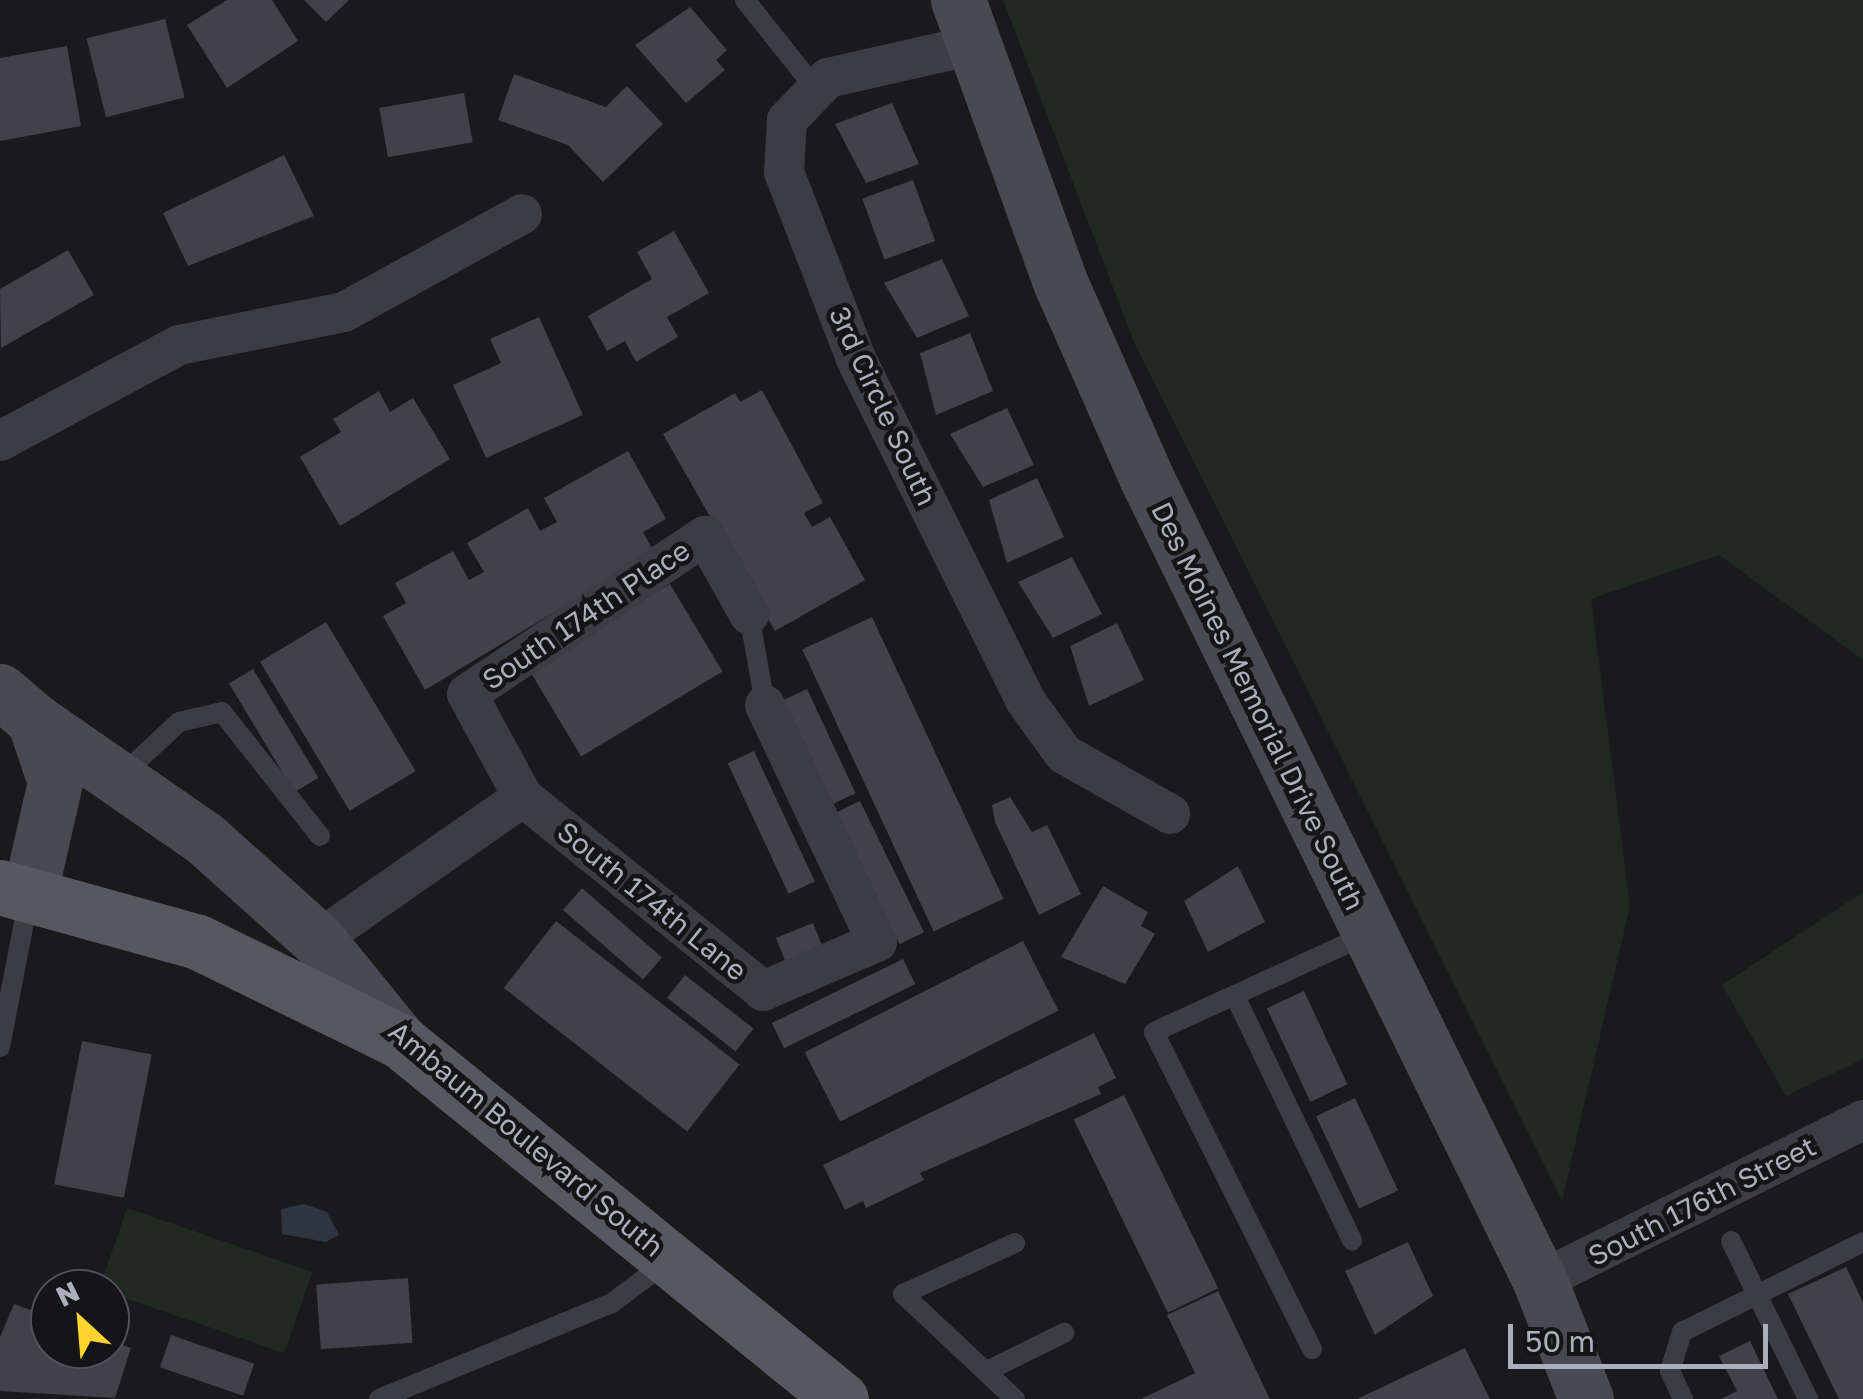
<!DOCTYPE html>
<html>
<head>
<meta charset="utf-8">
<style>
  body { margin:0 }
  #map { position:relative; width:1863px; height:1399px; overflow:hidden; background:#1a191c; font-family:"Golos Text",sans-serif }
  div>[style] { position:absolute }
  .green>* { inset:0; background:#1f2821; transform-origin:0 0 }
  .water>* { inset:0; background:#2e3642 }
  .building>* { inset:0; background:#414147; transform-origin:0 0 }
  .lane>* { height:20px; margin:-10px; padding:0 10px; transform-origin:10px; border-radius:10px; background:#3c3c43 }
  .street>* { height:40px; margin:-20px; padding:0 20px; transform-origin:20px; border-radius:20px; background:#3c3c43 }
  .secondary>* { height:55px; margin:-27.5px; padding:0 27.5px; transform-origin:27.5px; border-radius:27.5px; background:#484952 }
  .primary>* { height:55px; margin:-27.5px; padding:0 27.5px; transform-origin:27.5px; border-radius:27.5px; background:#565761 }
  span { translate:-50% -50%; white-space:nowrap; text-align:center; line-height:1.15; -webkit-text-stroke:9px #151417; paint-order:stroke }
  .street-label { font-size:28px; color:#abaebd }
  .north { position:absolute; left:30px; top:1269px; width:100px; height:100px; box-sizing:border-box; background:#151417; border:2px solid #515259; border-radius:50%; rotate:334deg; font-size:28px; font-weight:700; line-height:40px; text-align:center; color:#abaebd }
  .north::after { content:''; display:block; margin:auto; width:35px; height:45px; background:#ffd42e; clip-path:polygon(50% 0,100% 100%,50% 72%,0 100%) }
  .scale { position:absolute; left:1508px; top:1324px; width:260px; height:45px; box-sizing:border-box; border:5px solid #abaebd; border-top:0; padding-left:12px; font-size:30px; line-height:35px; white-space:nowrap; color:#abaebd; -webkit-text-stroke:8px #151417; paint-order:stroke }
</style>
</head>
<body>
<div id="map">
  <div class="green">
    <i style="clip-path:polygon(1003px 0,1863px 0,1863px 660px,1719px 555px,1591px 599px,1630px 906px,1562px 1201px,1134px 342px)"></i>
    <i style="clip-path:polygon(1863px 892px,1863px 1059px,1786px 1096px,1722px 985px)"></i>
    <i style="left:127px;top:1208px;width:196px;height:86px;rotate:19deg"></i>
  </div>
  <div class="water">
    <i style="clip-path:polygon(304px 1204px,327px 1212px,339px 1235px,326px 1242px,282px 1234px,281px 1209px)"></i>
  </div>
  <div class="building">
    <i style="clip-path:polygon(227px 0,272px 0,298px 41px,227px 88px,187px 25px)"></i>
    <i style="clip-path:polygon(304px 0,349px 0,326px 22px)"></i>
    <i style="clip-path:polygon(690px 7px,727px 50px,716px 60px,725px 70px,686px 103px,635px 45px)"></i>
    <i style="left:165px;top:19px;width:81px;height:81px;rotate:76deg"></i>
    <i style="clip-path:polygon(67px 46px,81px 126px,0 141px,0 58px)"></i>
    <i style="clip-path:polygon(514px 74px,606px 107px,627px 86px,663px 124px,603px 182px,568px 145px,498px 120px)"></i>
    <i style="left:464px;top:93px;width:50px;height:86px;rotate:80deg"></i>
    <i style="clip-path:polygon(892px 103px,919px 164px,866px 183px,835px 124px)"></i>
    <i style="clip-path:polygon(284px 155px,314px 216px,188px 266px,163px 213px)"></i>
    <i style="left:913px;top:180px;width:65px;height:54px;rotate:70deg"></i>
    <i style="clip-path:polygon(674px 231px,709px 293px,667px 317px,678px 337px,636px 362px,625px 341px,607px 351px,588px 316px,652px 279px,637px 252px)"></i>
    <i style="clip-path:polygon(68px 250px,94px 295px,1px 348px,0 289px)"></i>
    <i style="clip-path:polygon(942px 259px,969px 316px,917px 338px,884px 283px)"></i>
    <i style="clip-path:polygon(539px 317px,583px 415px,486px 458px,453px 385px,501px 363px,490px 339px)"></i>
    <i style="clip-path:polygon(970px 333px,993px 391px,936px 415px,920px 353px)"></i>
    <i style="clip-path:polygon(762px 390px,823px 503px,804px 513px,812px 527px,830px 517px,865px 580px,775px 631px,663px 434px,735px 393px,740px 402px)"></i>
    <i style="clip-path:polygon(379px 391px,390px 412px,413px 398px,450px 459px,340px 526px,300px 457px,341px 432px,333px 419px)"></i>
    <i style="clip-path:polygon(1007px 408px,1034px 465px,983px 487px,950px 434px)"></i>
    <i style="clip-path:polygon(628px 451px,666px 519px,643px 532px,654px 552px,425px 690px,383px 616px,406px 603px,395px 583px,453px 551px,469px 580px,484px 572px,467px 543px,528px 508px,540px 531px,557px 522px,544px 498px)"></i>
    <i style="clip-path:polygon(1037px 478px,1064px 537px,1007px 563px,989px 500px)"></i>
    <i style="clip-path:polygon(1072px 557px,1102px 614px,1053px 638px,1018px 582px)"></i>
    <i style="left:670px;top:584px;width:102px;height:165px;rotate:59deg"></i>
    <i style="left:872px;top:617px;width:311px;height:77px;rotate:65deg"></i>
    <i style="left:326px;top:622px;width:174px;height:77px;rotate:59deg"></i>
    <i style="clip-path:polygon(1117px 623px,1144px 680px,1089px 706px,1070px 646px)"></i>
    <i style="left:253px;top:669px;width:127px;height:28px;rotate:59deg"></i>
    <i style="left:807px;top:689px;width:115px;height:27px;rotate:65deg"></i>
    <i style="left:754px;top:751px;width:144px;height:29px;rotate:65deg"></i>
    <i style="clip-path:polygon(1010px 797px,1032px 832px,1047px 825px,1081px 894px,1039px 915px,995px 822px,992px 805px)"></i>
    <i style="left:860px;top:801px;width:146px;height:27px;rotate:64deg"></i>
    <i style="clip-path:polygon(1238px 866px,1265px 922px,1208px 952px,1184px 901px)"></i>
    <i style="clip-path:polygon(1103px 886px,1148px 912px,1141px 926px,1155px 934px,1125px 984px,1061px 957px)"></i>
    <i style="left:582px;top:888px;width:106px;height:29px;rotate:41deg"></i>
    <i style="left:556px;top:921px;width:233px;height:85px;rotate:38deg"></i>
    <i style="left:813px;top:923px;width:27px;height:40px;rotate:68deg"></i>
    <i style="left:1023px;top:941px;width:78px;height:245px;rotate:63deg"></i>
    <i style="left:903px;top:959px;width:28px;height:146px;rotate:64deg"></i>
    <i style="left:685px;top:975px;width:87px;height:29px;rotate:38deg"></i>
    <i style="left:1304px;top:991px;width:103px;height:41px;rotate:65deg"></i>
    <i style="clip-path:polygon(1094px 1033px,1116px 1078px,1098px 1087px,1101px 1094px,920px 1173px,924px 1180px,866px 1208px,863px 1201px,845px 1210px,823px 1165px)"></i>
    <i style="left:82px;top:1041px;width:71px;height:146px;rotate:11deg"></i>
    <i style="left:1124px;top:1095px;width:215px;height:56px;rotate:64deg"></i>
    <i style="left:1355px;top:1098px;width:102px;height:43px;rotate:65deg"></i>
    <i style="clip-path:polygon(1408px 1242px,1433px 1296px,1375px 1335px,1345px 1271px)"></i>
    <i style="clip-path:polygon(1846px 1267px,1863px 1302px,1863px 1399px,1839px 1399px,1788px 1294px)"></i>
    <i style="left:408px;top:1278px;width:65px;height:92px;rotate:86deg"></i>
    <i style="clip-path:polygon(1218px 1291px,1270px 1399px,1141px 1399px,1195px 1373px,1167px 1315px)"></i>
    <i style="clip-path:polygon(14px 1304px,50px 1317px,50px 1349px,86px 1354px,110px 1349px,110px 1340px,131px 1348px,115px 1398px,0 1391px,0 1337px)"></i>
    <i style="left:171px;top:1335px;width:88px;height:34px;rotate:19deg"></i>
    <i style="clip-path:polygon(1750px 1341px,1778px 1399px,1721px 1399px,1737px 1391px,1719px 1356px)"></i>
    <i style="clip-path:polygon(1465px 1348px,1490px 1399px,1357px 1399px)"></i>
  </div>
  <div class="lane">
    <i style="left:745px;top:0;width:112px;rotate:51.5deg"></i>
    <i style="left:749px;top:614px;width:92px;rotate:80deg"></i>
    <i style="left:120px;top:777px;width:81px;rotate:-43deg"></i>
    <i style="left:179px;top:722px;width:44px;rotate:-13.1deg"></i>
    <i style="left:222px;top:712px;width:158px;rotate:51.7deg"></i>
    <i style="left:1235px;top:996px;width:271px;rotate:64.4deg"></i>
    <i style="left:0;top:1047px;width:153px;rotate:-79.1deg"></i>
    <i style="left:1731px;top:1241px;width:176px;rotate:64deg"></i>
    <i style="left:1015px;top:1243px;width:123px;rotate:155.5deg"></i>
    <i style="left:903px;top:1294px;width:154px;rotate:43.2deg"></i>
    <i style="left:1312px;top:1349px;width:354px;rotate:-116.5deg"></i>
    <i style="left:1154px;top:1032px;width:235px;rotate:-24.6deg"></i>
    <i style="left:989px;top:1370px;width:84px;rotate:-26.3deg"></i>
    <i style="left:379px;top:1399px;width:252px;rotate:-22.4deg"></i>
    <i style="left:612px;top:1303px;width:71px;rotate:-37deg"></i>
    <i style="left:1683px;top:1399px;width:31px;rotate:-115deg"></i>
    <i style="left:1670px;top:1371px;width:41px;rotate:-72.9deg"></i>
    <i style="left:1682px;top:1332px;width:202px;rotate:-26.4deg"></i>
  </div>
  <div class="street">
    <i style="left:973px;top:45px;width:149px;rotate:167.2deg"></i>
    <i style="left:828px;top:78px;width:59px;rotate:134.3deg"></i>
    <i style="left:787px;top:120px;width:52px;rotate:93.3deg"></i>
    <i style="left:784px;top:172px;width:200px;rotate:68.9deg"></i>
    <i style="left:856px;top:359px;width:381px;rotate:63.6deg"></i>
    <i style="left:1025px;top:700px;width:67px;rotate:54.2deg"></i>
    <i style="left:1064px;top:754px;width:122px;rotate:29.5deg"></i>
    <i style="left:0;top:441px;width:203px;rotate:-28.2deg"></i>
    <i style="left:179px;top:345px;width:168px;rotate:-11.3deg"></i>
    <i style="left:344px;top:312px;width:203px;rotate:-28.8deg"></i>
    <i style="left:523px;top:797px;width:309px;rotate:38.9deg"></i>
    <i style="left:763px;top:991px;width:124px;rotate:-23.3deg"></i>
    <i style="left:877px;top:942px;width:262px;rotate:-115.3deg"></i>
    <i style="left:318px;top:940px;width:250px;rotate:-34.9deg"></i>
    <i style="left:523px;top:797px;width:117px;rotate:-118.5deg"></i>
    <i style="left:467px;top:694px;width:286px;rotate:-33.6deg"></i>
    <i style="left:705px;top:536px;width:90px;rotate:60.6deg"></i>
    <i style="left:1540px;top:1281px;width:361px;rotate:-26.5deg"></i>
  </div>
  <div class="secondary">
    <i style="left:958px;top:0;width:302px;rotate:70.1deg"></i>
    <i style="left:1061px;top:284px;width:211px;rotate:66.2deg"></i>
    <i style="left:1146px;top:477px;width:895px;rotate:63.89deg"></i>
    <i style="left:1540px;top:1281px;width:127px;rotate:68.7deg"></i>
    <i style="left:0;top:691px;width:45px;rotate:40.5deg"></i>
    <i style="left:34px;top:720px;width:65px;rotate:71.3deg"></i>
    <i style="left:55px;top:782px;width:113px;rotate:102.8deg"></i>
    <i style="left:34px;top:720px;width:207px;rotate:34.8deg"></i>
    <i style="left:204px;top:838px;width:153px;rotate:41.8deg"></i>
    <i style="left:318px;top:940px;width:130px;rotate:50.9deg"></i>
  </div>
  <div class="primary">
    <i style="left:0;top:887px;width:205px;rotate:15.5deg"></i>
    <i style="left:198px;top:942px;width:225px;rotate:26.1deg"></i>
    <i style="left:400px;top:1041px;width:568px;rotate:39.07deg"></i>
  </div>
  <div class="street-label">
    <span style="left:883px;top:406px;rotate:65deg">3rd Circle South</span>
    <span style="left:586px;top:615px;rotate:-34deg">South 174th Place</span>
    <span style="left:1258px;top:706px;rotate:64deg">Des Moines Memorial Drive South</span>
    <span style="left:652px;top:901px;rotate:39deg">South 174th Lane</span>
    <span style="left:526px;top:1139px;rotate:40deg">Ambaum Boulevard South</span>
    <span style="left:1702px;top:1201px;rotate:-27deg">South 176th Street</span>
  </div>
  <div class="north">N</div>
  <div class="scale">50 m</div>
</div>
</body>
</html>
